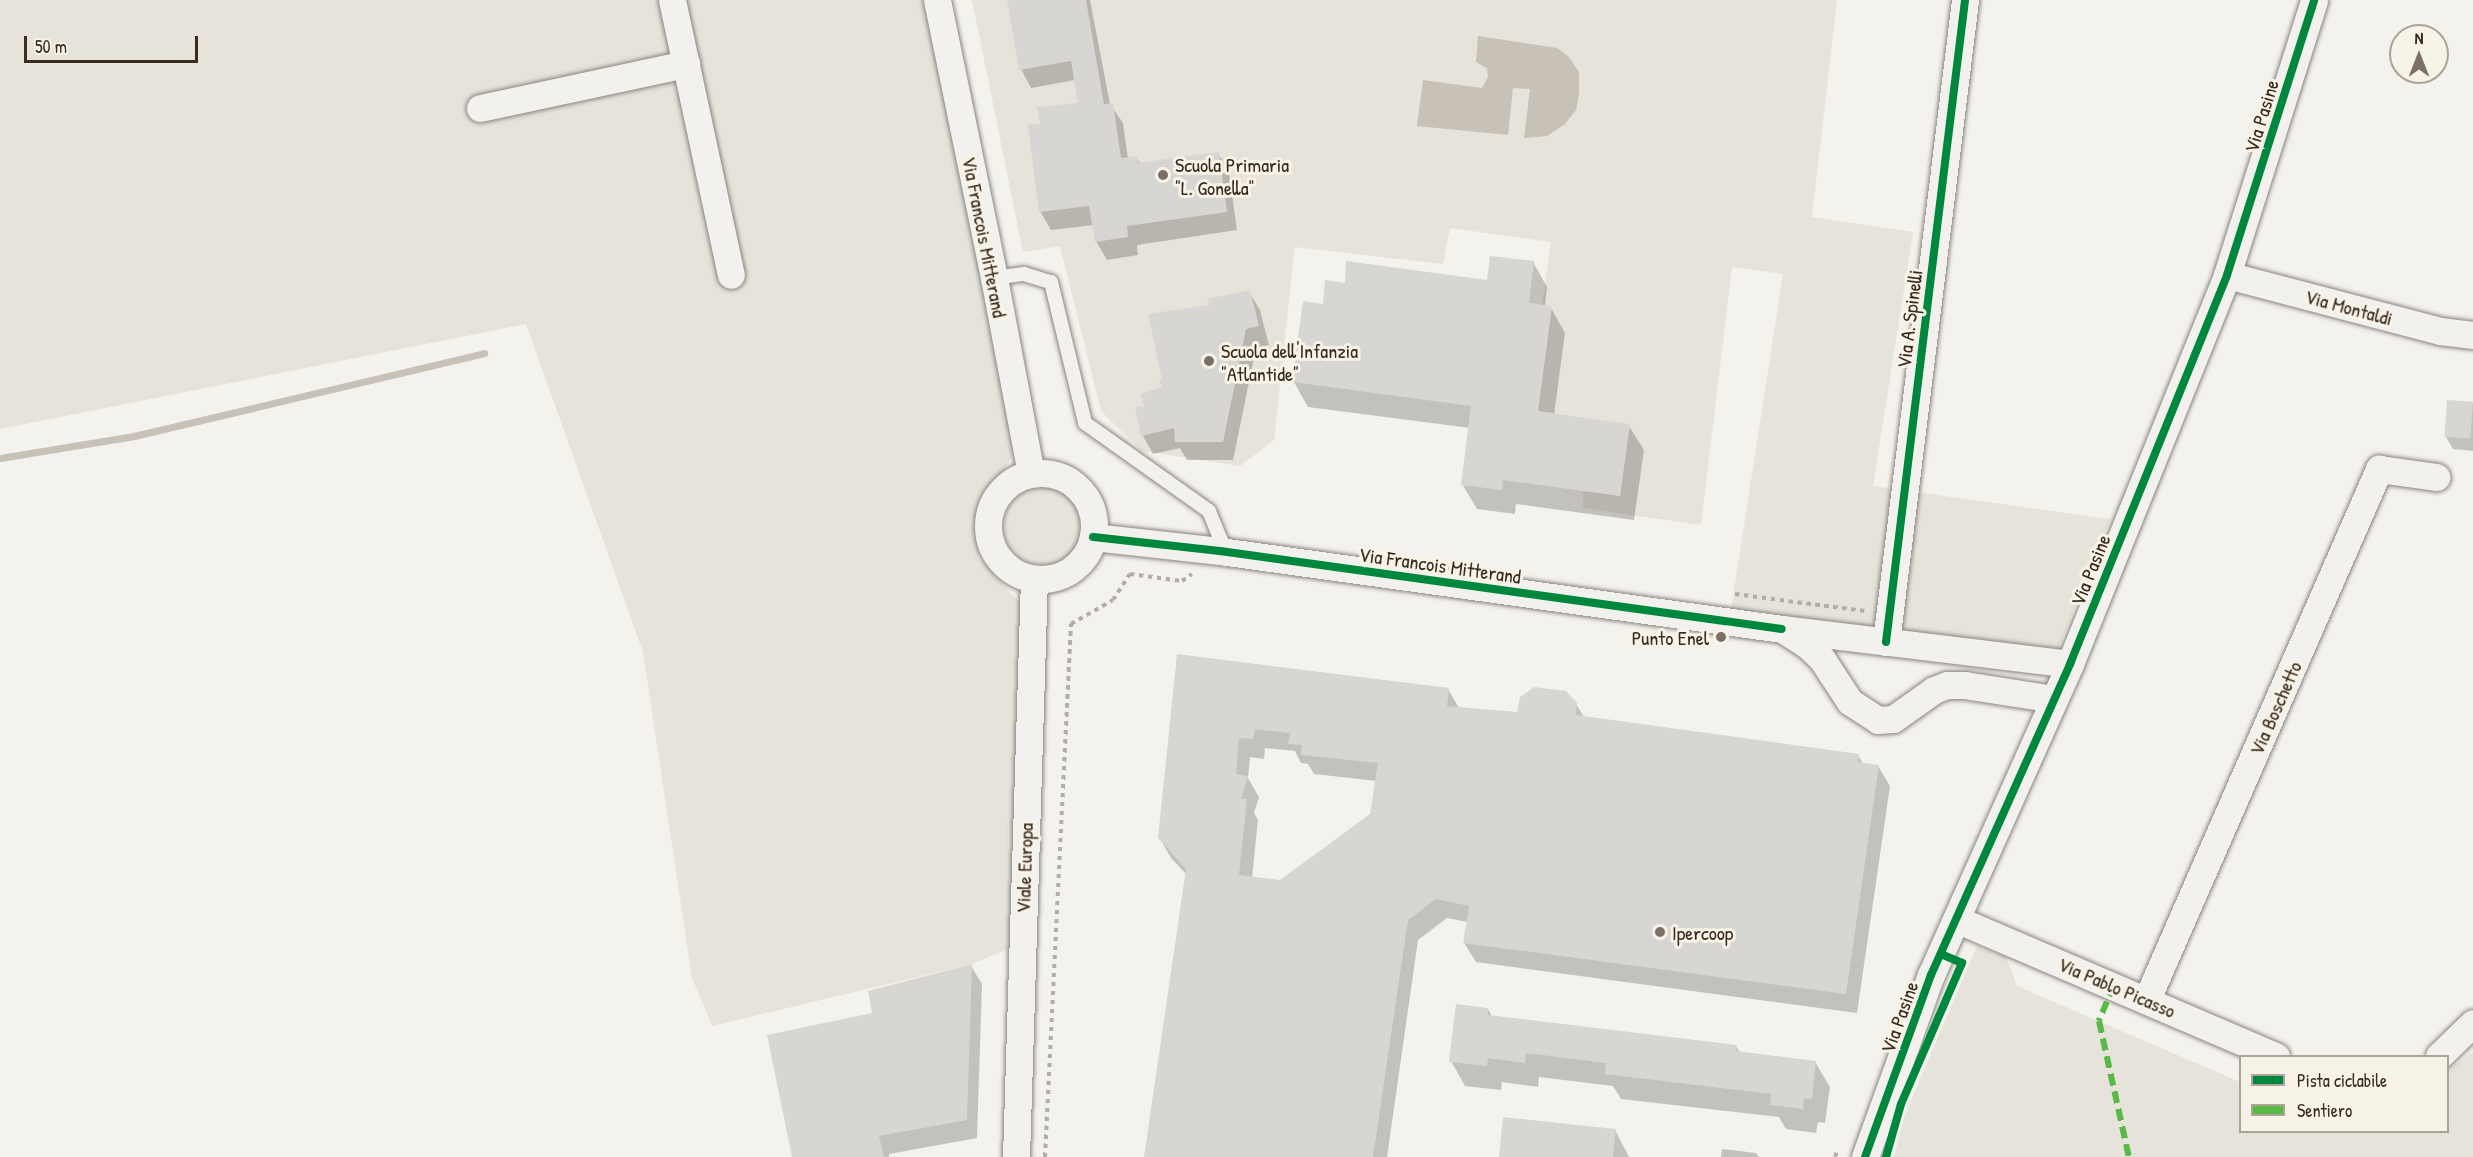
<!DOCTYPE html>
<html>
<head>
<meta charset="utf-8">
<style>
  body { margin:0 }
  #map { position:relative; width:2473px; height:1157px; overflow:hidden; background:#f4f2ec; font-family:"Patrick Hand",sans-serif }
  div>[style] { position:absolute }
  .built>* { inset:0; background:#e7e2da }
  .green>* { inset:0; background:#e6e3da }
  .round { border-radius:50% }
  .water>* { inset:0; background:#c7c1b7 }
  .shadow>* { inset:0; background:#0003 }
  .stream>* { height:7px; margin:-3.5px; padding:0 3.5px; transform-origin:3.5px; border-radius:3.5px; background:#c7c1b7 }
  .building>* { inset:0; background:#d8d6d2; transform-origin:0 0 }
  .path>* { height:4px; margin-top:-2px; transform-origin:0; background:repeating-linear-gradient(90deg,#b1aeaa 0 4.5px,transparent 0 9px) }
  .roads { filter:drop-shadow(0 0 2px #898580) drop-shadow(0 0 2px #898580) }
  .lane>* { height:14px; margin:-7px; padding:0 7px; transform-origin:7px; border-radius:7px; background:#f2f1ed }
  .street>* { height:27px; margin:-13.5px; padding:0 13.5px; transform-origin:13.5px; border-radius:13.5px; background:#f2f1ed }
  .street>.ring { margin:-13.5px; padding:0; box-sizing:content-box; background:none; border:27px solid #f2f1ed; border-radius:50% }
  .quiet>* { height:6px; margin-top:-3px; transform-origin:0; background:repeating-linear-gradient(90deg,#58b947 0 12px,transparent 0 18px) }
  .cycleway>* { height:8px; margin:-4px; padding:0 4px; transform-origin:4px; border-radius:4px; background:#00873e }
  .dots>* { width:16px; height:16px; translate:-50% -50%; box-sizing:border-box; border:3px solid #f7f3e8; border-radius:50% }
  span { translate:-50% -50%; white-space:nowrap; text-align:center; line-height:1.15; -webkit-text-stroke:6px #f7f3e8; paint-order:stroke }
  .street-label { font-size:20px; color:#3b2a1e }
  .poi-label { font-size:20px; color:#3b2a1e }
  .left { translate:0 -50%; text-align:left }
  .right { translate:-100% -50%; text-align:right }
  .legend { position:absolute; left:2239px; top:1055px; width:210px; height:78px; box-sizing:border-box; background:#f7f3e8; border:2px solid #aca397; margin:0; padding:8px 10px; list-style:none; font-size:18px; color:#3b2a1e }
  .legend li { display:flex; align-items:center; gap:12px; height:30px }
  .legend b { width:30px; border:2px solid #aca397 }
  .north { position:absolute; left:2389px; top:24px; width:60px; height:60px; box-sizing:border-box; background:#f7f3e8; border:2px solid #aca397; border-radius:50%; rotate:0deg; font-size:16px; font-weight:700; line-height:24px; text-align:center; color:#3b2a1e }
  .north::after { content:''; display:block; margin:auto; width:21px; height:27px; background:#7c7066; clip-path:polygon(50% 0,100% 100%,50% 72%,0 100%) }
  .scale { position:absolute; left:24px; top:36px; width:174px; height:27px; box-sizing:border-box; border:3px solid #3b2a1e; border-top:0; padding-left:8px; font-size:18px; line-height:21px; white-space:nowrap; color:#3b2a1e; -webkit-text-stroke:4px #f7f3e8; paint-order:stroke }
</style>
</head>
<body>
<div id="map">
  <div class="built">
    <i style="clip-path:polygon(0 0,375px 0,526px 324px,0 429px)"></i>
    <i style="clip-path:polygon(972px 0,1244px 0,1256px 168px,1302px 180px,1274px 440px,1240px 466px,1142px 451px,1101px 411px,1060px 246px,1023px 252px)"></i>
  </div>
  <div class="green">
    <i style="clip-path:polygon(375px 0,926px 0,985px 264px,1014px 453px,975px 519px,979px 558px,1032px 616px,1010px 948px,972px 964px,712px 1026px,692px 978px,643px 652px,526px 324px)"></i>
    <i style="clip-path:polygon(1116px 0,1199px 0,1208px 63px,1127px 75px)"></i>
    <i style="clip-path:polygon(1244px 0,1837px 0,1812px 217px,1913px 232px,1873px 486px,2110px 519px,2056px 655px,1730px 616px,1783px 274px,1732px 267px,1701px 525px,1583px 508px,1583px 491px,1620px 495px,1630px 424px,1538px 411px,1552px 307px,1542px 305px,1551px 242px,1450px 228px,1443px 264px,1294px 247px,1302px 180px,1256px 169px)"></i>
    <i class="round" style="left:1004px;top:487px;width:78px;height:78px"></i>
    <i style="clip-path:polygon(1977px 946px,2006px 957px,2017px 986px,2240px 1082px,2240px 1132px,2448px 1132px,2448px 1070px,2473px 1052px,2473px 1157px,1894px 1157px,1905px 1114px)"></i>
  </div>
  <div class="water">
    <i style="clip-path:polygon(1478px 36px,1557px 48px,1569px 57px,1579px 72px,1579px 94px,1576px 110px,1565px 124px,1547px 136px,1524px 138px,1530px 89px,1513px 88px,1508px 135px,1417px 126px,1423px 80px,1482px 88px,1488px 77px,1487px 68px,1476px 62px)"></i>
  </div>
  <div class="shadow">
    <i style="clip-path:polygon(1009px 0,1090px 0,1110px 104px,1123px 123px,1128px 159px,1136px 157px,1140px 164px,1218px 153px,1229px 172px,1237px 230px,1137px 245px,1138px 255px,1107px 260px,1096px 241px,1094px 225px,1051px 230px,1040px 211px,1041px 125px,1079px 104px,1075px 80px,1031px 88px,1021px 69px)"></i>
    <i style="clip-path:polygon(1533px 262px,1547px 287px,1545px 307px,1551px 308px,1565px 333px,1554px 415px,1629px 426px,1644px 450px,1634px 520px,1516px 504px,1515px 514px,1477px 509px,1462px 484px,1470px 428px,1308px 407px,1294px 382px,1324px 306px,1346px 284px,1488px 281px)"></i>
    <i style="clip-path:polygon(1249px 292px,1260px 310px,1269px 345px,1256px 348px,1233px 460px,1187px 460px,1180px 448px,1153px 454px,1143px 436px,1137px 409px,1146px 407px,1164px 388px,1210px 306px)"></i>
    <i style="clip-path:polygon(2473px 404px,2473px 451px,2453px 449px,2446px 437px)"></i>
    <i style="clip-path:polygon(evenodd,1178px 656px,1448px 689px,1459px 708px,1518px 713px,1576px 704px,1584px 717px,1858px 755px,1863px 764px,1878px 766px,1890px 786px,1857px 1013px,1476px 962px,1464px 943px,1468px 922px,1447px 918px,1418px 940px,1387px 1157px,1145px 1157px,1187px 875px,1171px 858px,1159px 837px,1178px 656px,1265px 748px,1295px 751px,1301px 763px,1308px 764px,1314px 774px,1377px 781px,1372px 815px,1280px 882px,1252px 878px,1258px 820px,1254px 813px,1259px 797px,1248px 778px,1250px 757px,1264px 759px,1265px 748px)"></i>
    <i style="clip-path:polygon(971px 966px,982px 984px,977px 1138px,889px 1154px,889px 1157px,794px 1157px,874px 1014px)"></i>
    <i style="clip-path:polygon(1488px 1009px,1492px 1017px,1736px 1046px,1740px 1053px,1815px 1062px,1830px 1087px,1825px 1123px,1818px 1122px,1816px 1133px,1786px 1129px,1779px 1117px,1621px 1099px,1613px 1086px,1539px 1077px,1538px 1087px,1502px 1082px,1501px 1090px,1465px 1086px,1451px 1061px)"></i>
    <i style="clip-path:polygon(1615px 1130px,1629px 1157px,1500px 1157px)"></i>
    <i style="clip-path:polygon(1722px 1149px,1756px 1153px,1759px 1157px,1721px 1157px)"></i>
  </div>
  <div class="stream">
    <i style="left:0;top:458px;width:136px;rotate:-9.3deg"></i>
    <i style="left:134px;top:436px;width:360px;rotate:-13.3deg"></i>
  </div>
  <div class="building">
    <i style="clip-path:polygon(1007px 0,1086px 0,1104px 104px,1113px 103px,1121px 158px,1137px 156px,1138px 163px,1219px 152px,1227px 212px,1127px 226px,1128px 237px,1095px 242px,1089px 206px,1039px 212px,1028px 125px,1040px 124px,1037px 107px,1078px 103px,1071px 61px,1019px 70px)"></i>
    <i style="clip-path:polygon(1490px 256px,1534px 261px,1529px 303px,1552px 306px,1538px 411px,1630px 424px,1620px 496px,1503px 480px,1502px 490px,1461px 485px,1471px 406px,1292px 382px,1303px 301px,1323px 304px,1325px 280px,1345px 283px,1346px 261px,1487px 280px)"></i>
    <i style="clip-path:polygon(1250px 290px,1259px 326px,1246px 329px,1223px 442px,1175px 442px,1174px 428px,1141px 436px,1135px 407px,1144px 406px,1140px 394px,1162px 387px,1159px 380px,1162px 379px,1148px 314px,1209px 305px,1207px 299px)"></i>
    <i style="left:2447px;top:400px;width:26px;height:37px;rotate:4deg"></i>
    <i style="clip-path:polygon(evenodd,1177px 654px,1449px 688px,1447px 706px,1517px 712px,1520px 697px,1534px 687px,1566px 691px,1577px 703px,1576px 715px,1859px 754px,1858px 762px,1879px 765px,1846px 994px,1463px 943px,1469px 906px,1436px 899px,1408px 920px,1373px 1157px,1144px 1157px,1186px 869px,1158px 838px,1177px 654px,1255px 729px,1290px 733px,1288px 744px,1302px 745px,1301px 755px,1378px 763px,1370px 814px,1280px 880px,1239px 875px,1247px 799px,1241px 799px,1248px 776px,1236px 774px,1239px 738px,1253px 739px,1255px 729px)"></i>
    <i style="clip-path:polygon(972px 964px,967px 1120px,879px 1136px,884px 1157px,792px 1157px,767px 1035px,872px 1013px,868px 991px)"></i>
    <i style="clip-path:polygon(1456px 1004px,1488px 1008px,1488px 1015px,1737px 1045px,1736px 1051px,1816px 1061px,1812px 1099px,1804px 1098px,1803px 1109px,1770px 1105px,1771px 1094px,1605px 1074px,1606px 1063px,1526px 1053px,1525px 1063px,1488px 1058px,1487px 1066px,1449px 1062px)"></i>
    <i style="clip-path:polygon(1503px 1117px,1616px 1129px,1613px 1157px,1499px 1157px)"></i>
  </div>
  <div class="path">
    <i style="left:1735px;top:594px;width:131px;rotate:7.5deg"></i>
    <i style="left:1045px;top:1157px;width:534px;rotate:-87.21deg"></i>
    <i style="left:1071px;top:624px;width:48px;rotate:-29.7deg"></i>
    <i style="left:1113px;top:600px;width:31px;rotate:-57deg"></i>
    <i style="left:1130px;top:574px;width:52px;rotate:7.7deg"></i>
    <i style="left:1182px;top:581px;width:12px;rotate:-35deg"></i>
    <i style="left:1835px;top:1157px;width:9px;rotate:-69deg"></i>
  </div>
  <div class="roads">
    <div class="lane">
      <i style="left:994px;top:278px;width:30px;rotate:-8deg"></i>
      <i style="left:1024px;top:274px;width:28px;rotate:17deg"></i>
      <i style="left:1051px;top:282px;width:145px;rotate:76.4deg"></i>
      <i style="left:1085px;top:423px;width:152px;rotate:35.4deg"></i>
      <i style="left:1209px;top:511px;width:31px;rotate:68deg"></i>
      <i style="left:1221px;top:540px;width:11px;rotate:95deg"></i>
    </div>
    <div class="street">
      <i style="left:672px;top:0;width:281px;rotate:77.9deg"></i>
      <i style="left:937px;top:0;width:284px;rotate:78.4deg"></i>
      <i style="left:994px;top:278px;width:199px;rotate:79.3deg"></i>
      <i style="left:480px;top:108px;width:211px;rotate:-12.1deg"></i>
      <i style="left:2227px;top:275px;width:220px;rotate:14.7deg"></i>
      <i style="left:2440px;top:331px;width:33px;rotate:7deg"></i>
      <i class="ring" style="left:988px;top:473px;width:79px;height:79px"></i>
      <i style="left:1093px;top:537px;width:128px;rotate:6.3deg"></i>
      <i style="left:1220px;top:551px;width:567px;rotate:7.9deg"></i>
      <i style="left:1886px;top:642px;width:647px;rotate:-82.98deg"></i>
      <i style="left:2054px;top:699px;width:90px;rotate:-171.1deg"></i>
      <i style="left:1965px;top:685px;width:18px;rotate:180deg"></i>
      <i style="left:1947px;top:685px;width:14px;rotate:159deg"></i>
      <i style="left:1934px;top:690px;width:50px;rotate:144.7deg"></i>
      <i style="left:1893px;top:719px;width:15px;rotate:176deg"></i>
      <i style="left:1878px;top:720px;width:33px;rotate:-147deg"></i>
      <i style="left:1850px;top:702px;width:51px;rotate:-123.1deg"></i>
      <i style="left:1822px;top:659px;width:21px;rotate:-137deg"></i>
      <i style="left:1807px;top:645px;width:30px;rotate:-147deg"></i>
      <i style="left:1782px;top:629px;width:290px;rotate:6.9deg"></i>
      <i style="left:1958px;top:920px;width:346px;rotate:23.2deg"></i>
      <i style="left:2147px;top:999px;width:579px;rotate:-66.36deg"></i>
      <i style="left:2379px;top:469px;width:58px;rotate:8deg"></i>
      <i style="left:2439px;top:1056px;width:47px;rotate:-44.1deg"></i>
      <i style="left:1016px;top:1157px;width:578px;rotate:-88.22deg"></i>
      <i style="left:1865px;top:1157px;width:194px;rotate:-70.1deg"></i>
      <i style="left:1931px;top:975px;width:341px;rotate:-65.9deg"></i>
      <i style="left:2070px;top:664px;width:419px;rotate:-68deg"></i>
      <i style="left:2227px;top:275px;width:288px;rotate:-72.4deg"></i>
    </div>
  </div>
  <div class="quiet">
    <i style="left:2114px;top:985px;width:39px;rotate:113deg"></i>
    <i style="left:2099px;top:1021px;width:139px;rotate:77.6deg"></i>
  </div>
  <div class="cycleway">
    <i style="left:1093px;top:537px;width:128px;rotate:6.3deg"></i>
    <i style="left:1220px;top:551px;width:567px;rotate:7.9deg"></i>
    <i style="left:1886px;top:642px;width:647px;rotate:-82.98deg"></i>
    <i style="left:1865px;top:1157px;width:194px;rotate:-70.1deg"></i>
    <i style="left:1931px;top:975px;width:341px;rotate:-65.9deg"></i>
    <i style="left:2070px;top:664px;width:419px;rotate:-68deg"></i>
    <i style="left:2227px;top:275px;width:288px;rotate:-72.4deg"></i>
    <i style="left:1886px;top:1157px;width:55px;rotate:-74.2deg"></i>
    <i style="left:1901px;top:1104px;width:154px;rotate:-66.6deg"></i>
    <i style="left:1962px;top:963px;width:23px;rotate:-157deg"></i>
  </div>
  <div class="dots">
    <i style="left:1163px;top:175px;background:#7c7066"></i>
    <i style="left:1209px;top:361px;background:#7c7066"></i>
    <i style="left:1721px;top:637px;background:#7c7066"></i>
    <i style="left:1660px;top:932px;background:#7c7066"></i>
  </div>
  <div class="street-label">
    <span style="left:2261px;top:116px;rotate:-73deg">Via Pasine</span>
    <span style="left:985px;top:237px;rotate:79deg">Via Francois Mitterand</span>
    <span style="left:2349px;top:307px;rotate:15deg">Via Montaldi</span>
    <span style="left:1909px;top:319px;rotate:-83deg">Via A. Spinelli</span>
    <span style="left:1440px;top:565px;rotate:8deg">Via Francois Mitterand</span>
    <span style="left:2090px;top:570px;rotate:-68deg">Via Pasine</span>
    <span style="left:2275px;top:708px;rotate:-66deg">Via Boschetto</span>
    <span style="left:1024px;top:868px;rotate:-88deg">Viale Europa</span>
    <span style="left:2117px;top:987px;rotate:23deg">Via Pablo Picasso</span>
    <span style="left:1899px;top:1017px;rotate:-70deg">Via Pasine</span>
  </div>
  <div class="poi-label">
    <span class="left" style="left:1175px;top:176px">Scuola Primaria<br>"L. Gonella"</span>
    <span class="left" style="left:1221px;top:362px">Scuola dell'Infanzia<br>"Atlantide"</span>
    <span class="right" style="left:1709px;top:637px">Punto Enel</span>
    <span class="left" style="left:1672px;top:932px">Ipercoop</span>
  </div>
  <ul class="legend">
  <li><b style="height:8px;background:#00873e"></b>Pista ciclabile</li>
  <li><b style="height:8px;background:#58b947"></b>Sentiero</li>
  </ul>
  <div class="north">N</div>
  <div class="scale">50 m</div>
</div>
</body>
</html>
